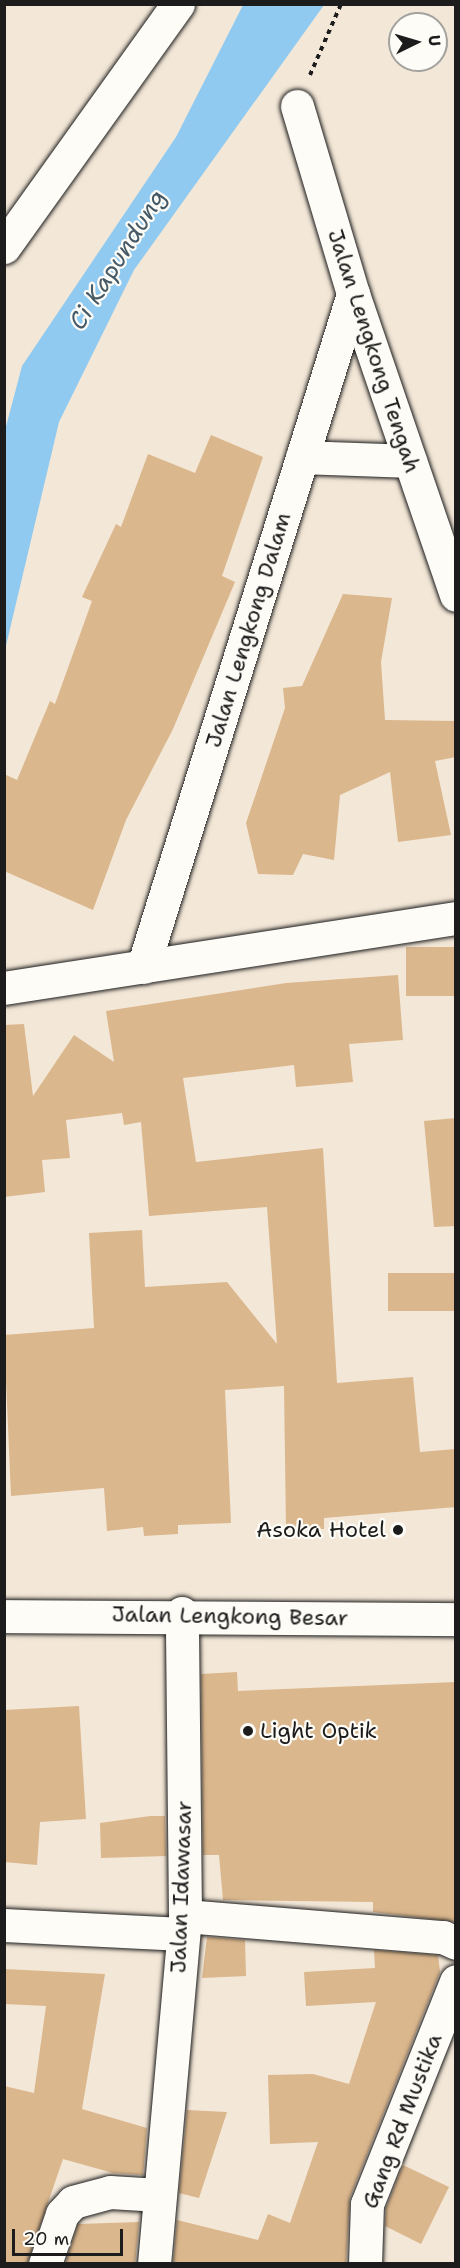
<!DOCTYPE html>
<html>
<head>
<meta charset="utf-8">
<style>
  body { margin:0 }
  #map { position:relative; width:460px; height:2268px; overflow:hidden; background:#f3e7d7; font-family:"Shantell Sans",sans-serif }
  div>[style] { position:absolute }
  .water>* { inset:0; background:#90caf0 }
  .building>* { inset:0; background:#dbb78d; transform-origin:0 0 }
  .path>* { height:4px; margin-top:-2px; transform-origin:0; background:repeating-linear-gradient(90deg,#1c1c1c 0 4.5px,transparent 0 9px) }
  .roads { filter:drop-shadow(0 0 2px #1c1c1c) drop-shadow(0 0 2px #1c1c1c) }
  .minor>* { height:33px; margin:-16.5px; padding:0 16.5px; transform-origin:16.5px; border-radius:16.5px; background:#fdfcf7 }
  .tertiary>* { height:33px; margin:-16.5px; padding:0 16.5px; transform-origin:16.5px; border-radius:16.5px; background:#fdfcf7 }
  .dots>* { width:16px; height:16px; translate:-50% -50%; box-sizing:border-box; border:3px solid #fdfcf7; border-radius:50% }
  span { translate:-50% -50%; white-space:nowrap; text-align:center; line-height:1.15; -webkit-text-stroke:4.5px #fdfcf7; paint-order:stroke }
  .street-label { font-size:22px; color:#1c1c1c }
  .poi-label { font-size:22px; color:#1c1c1c }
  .right { translate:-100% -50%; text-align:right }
  .left { translate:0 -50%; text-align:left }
  .water-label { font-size:24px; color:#455966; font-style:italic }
  .frame { position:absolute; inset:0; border:6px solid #1c1c1c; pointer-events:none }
  .north { position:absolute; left:388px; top:12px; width:60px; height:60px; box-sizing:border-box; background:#fdfcf7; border:2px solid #a3a29f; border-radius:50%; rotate:85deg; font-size:16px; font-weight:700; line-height:24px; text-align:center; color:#1c1c1c }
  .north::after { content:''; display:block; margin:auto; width:21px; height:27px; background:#1c1c1c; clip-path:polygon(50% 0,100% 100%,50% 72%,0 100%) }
  .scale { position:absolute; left:12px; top:2229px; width:111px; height:27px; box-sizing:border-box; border:3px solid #1c1c1c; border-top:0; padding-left:8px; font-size:18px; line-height:21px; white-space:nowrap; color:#1c1c1c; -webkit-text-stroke:4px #fdfcf7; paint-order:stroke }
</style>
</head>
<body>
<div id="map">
  <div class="water">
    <i style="clip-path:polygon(243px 5px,324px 5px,134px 270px,59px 422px,5px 650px,4px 434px,22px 366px,176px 137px)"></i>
  </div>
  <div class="building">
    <i style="clip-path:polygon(211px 435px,263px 457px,222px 576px,235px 582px,173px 729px,126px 820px,93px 910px,4px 871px,4px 774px,17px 780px,50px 701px,55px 704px,92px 601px,82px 597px,116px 524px,121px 527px,148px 454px,195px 473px)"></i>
    <i style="clip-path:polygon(343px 594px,392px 598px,381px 662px,385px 720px,456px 721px,456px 757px,435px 761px,451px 835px,398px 842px,390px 772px,340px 795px,334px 860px,303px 854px,293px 875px,258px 874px,246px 823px,285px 708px,283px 688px,302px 686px)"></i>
    <i style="left:456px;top:947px;width:49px;height:50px;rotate:90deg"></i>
    <i style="clip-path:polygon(398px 975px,403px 1040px,349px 1044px,353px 1082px,296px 1087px,294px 1065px,183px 1078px,196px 1162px,323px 1148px,337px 1383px,413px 1377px,420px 1452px,456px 1449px,456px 1507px,324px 1518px,324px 1529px,286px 1529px,284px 1386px,225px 1390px,231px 1523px,178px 1525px,178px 1534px,144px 1536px,143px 1527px,107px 1531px,104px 1488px,11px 1496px,4px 1335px,94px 1328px,89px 1233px,142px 1230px,145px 1287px,227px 1282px,277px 1344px,267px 1207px,149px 1216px,141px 1122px,124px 1125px,122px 1113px,66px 1120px,70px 1158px,42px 1160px,45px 1192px,4px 1197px,4px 1025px,24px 1024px,33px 1096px,74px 1035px,114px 1062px,106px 1011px,286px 983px)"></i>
    <i style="clip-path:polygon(456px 1118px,456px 1226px,434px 1227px,424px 1121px)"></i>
    <i style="left:456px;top:1273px;width:38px;height:68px;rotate:90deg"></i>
    <i style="clip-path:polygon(237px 1672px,238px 1691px,456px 1682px,456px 1922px,373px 1912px,373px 1902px,223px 1900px,219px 1855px,203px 1855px,201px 1674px)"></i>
    <i style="clip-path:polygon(79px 1706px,86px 1819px,40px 1822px,37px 1865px,4px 1862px,4px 1710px)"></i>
    <i style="clip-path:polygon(150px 1816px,165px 1816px,166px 1856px,101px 1858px,100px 1823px)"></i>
    <i style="clip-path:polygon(207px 1937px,245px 1940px,246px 1976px,202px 1978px)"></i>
    <i style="clip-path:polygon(374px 1950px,438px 1955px,440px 1972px,350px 2197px,346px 2264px,173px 2264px,177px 2220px,258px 2240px,268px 2214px,290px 2223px,318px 2142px,270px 2144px,268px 2075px,313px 2074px,349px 2084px,376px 2002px,306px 2006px,304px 1972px,375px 1968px)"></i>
    <i style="clip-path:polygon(4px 1969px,105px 1974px,82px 2109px,147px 2128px,143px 2175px,113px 2173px,63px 2159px,27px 2264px,4px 2264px,4px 2086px,34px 2093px,46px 2006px,4px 2004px)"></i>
    <i style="clip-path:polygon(187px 2110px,227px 2112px,199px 2198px,179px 2193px)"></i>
    <i style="clip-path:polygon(403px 2165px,449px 2187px,421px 2244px,385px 2226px,386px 2208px)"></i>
    <i style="clip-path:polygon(139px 2222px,135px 2264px,65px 2264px,78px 2224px)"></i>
  </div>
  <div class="path">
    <i style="left:310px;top:75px;width:77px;rotate:-66.4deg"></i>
  </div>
  <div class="roads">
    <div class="minor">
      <i style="left:297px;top:106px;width:196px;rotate:73.4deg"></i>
      <i style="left:353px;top:294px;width:318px;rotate:71.1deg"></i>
      <i style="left:4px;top:247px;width:299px;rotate:-54.4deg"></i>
      <i style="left:302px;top:457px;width:108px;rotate:2.1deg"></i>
      <i style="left:143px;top:967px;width:705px;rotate:-72.67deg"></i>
      <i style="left:4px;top:988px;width:457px;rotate:-8.8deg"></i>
      <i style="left:185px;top:1916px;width:259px;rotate:4.7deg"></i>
      <i style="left:443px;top:1937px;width:14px;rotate:25deg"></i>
      <i style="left:4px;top:1925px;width:179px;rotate:2.9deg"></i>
      <i style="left:45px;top:2264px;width:53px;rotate:-71.2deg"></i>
      <i style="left:62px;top:2214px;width:16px;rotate:-47deg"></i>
      <i style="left:73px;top:2202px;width:38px;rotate:-15deg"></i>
      <i style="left:110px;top:2192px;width:49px;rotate:3.5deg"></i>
      <i style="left:154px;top:2264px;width:349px;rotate:-84.9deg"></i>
      <i style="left:185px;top:1916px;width:303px;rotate:-90.6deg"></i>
      <i style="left:365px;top:2264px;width:60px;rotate:-88.1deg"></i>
      <i style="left:367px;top:2204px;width:240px;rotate:-68.2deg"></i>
    </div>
    <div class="tertiary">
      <i style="left:4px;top:1616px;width:452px;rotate:0.4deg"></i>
    </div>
  </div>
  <div class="dots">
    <i style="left:398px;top:1530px;background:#1c1c1c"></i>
    <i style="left:248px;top:1731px;background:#1c1c1c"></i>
  </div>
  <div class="street-label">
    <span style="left:374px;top:351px;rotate:72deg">Jalan Lengkong Tengah</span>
    <span style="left:248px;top:630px;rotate:-73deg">Jalan Lengkong Dalam</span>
    <span style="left:230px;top:1616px;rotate:1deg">Jalan Lengkong Besar</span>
    <span style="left:181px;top:1887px;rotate:-88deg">Jalan Idawasar</span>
    <span style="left:402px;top:2121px;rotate:-69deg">Gang Rd Mustika</span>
  </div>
  <div class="poi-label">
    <span class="right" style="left:386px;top:1530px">Asoka Hotel</span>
    <span class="left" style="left:260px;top:1731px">Light Optik</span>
  </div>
  <div class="water-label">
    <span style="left:118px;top:260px;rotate:-58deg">Ci Kapundung</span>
  </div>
  <div class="frame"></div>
  <div class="north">U</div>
  <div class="scale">20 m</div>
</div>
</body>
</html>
